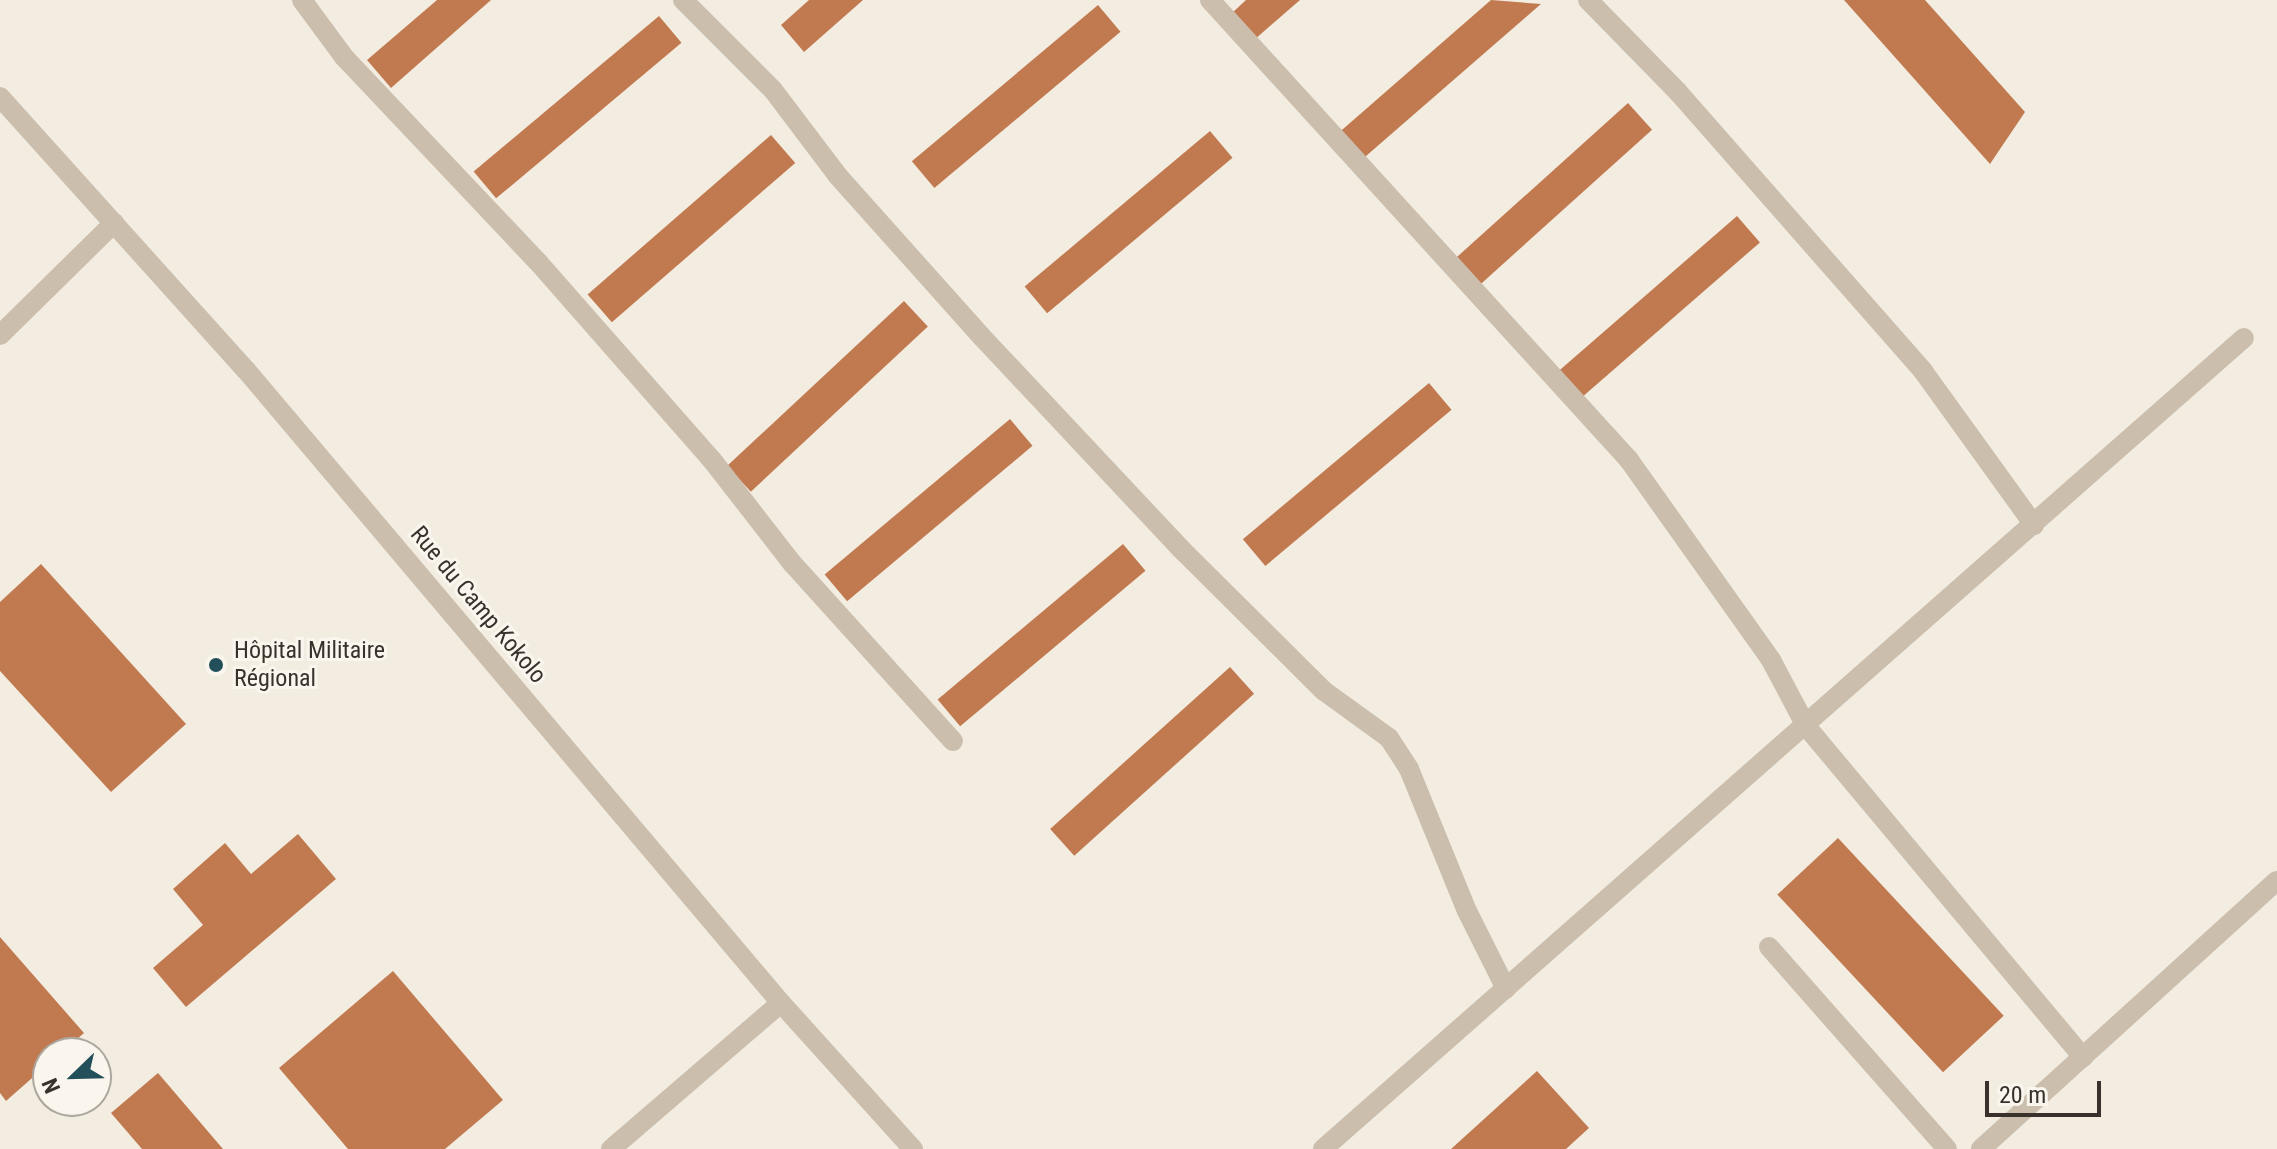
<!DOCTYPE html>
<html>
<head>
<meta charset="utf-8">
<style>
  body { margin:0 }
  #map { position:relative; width:2277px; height:1149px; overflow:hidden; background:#f3ede1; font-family:"Roboto Condensed",sans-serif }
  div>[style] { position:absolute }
  .building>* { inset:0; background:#c17a50; transform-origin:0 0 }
  .minor>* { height:20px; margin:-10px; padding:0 10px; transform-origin:10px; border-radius:10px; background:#cbbead }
  .dots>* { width:22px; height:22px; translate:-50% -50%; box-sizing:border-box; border:4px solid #faf6ee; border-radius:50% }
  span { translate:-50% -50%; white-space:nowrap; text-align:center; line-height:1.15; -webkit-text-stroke:6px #faf6ee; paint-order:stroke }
  .street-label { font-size:24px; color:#39312b }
  .poi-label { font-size:24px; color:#39312b }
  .left { translate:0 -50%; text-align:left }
  .north { position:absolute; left:32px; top:1037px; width:80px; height:80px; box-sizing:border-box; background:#faf6ee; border:2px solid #ada7a0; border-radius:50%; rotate:247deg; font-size:22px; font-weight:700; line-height:32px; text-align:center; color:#39312b }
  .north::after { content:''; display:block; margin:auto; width:28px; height:36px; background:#224f5a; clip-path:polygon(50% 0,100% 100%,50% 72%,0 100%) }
  .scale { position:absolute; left:1985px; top:1081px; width:116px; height:36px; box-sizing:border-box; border:4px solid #39312b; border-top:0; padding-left:10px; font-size:24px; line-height:28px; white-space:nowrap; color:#39312b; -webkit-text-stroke:6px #faf6ee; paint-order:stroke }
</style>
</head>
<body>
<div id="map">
  <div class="building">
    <i style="clip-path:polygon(437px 0,491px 0,391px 88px,367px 60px)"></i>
    <i style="clip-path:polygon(809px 0,863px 0,804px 52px,781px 25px)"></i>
    <i style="clip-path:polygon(1246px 0,1300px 0,1254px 40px,1231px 14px)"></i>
    <i style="clip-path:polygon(1491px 0,1541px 4px,1358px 163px,1335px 136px)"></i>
    <i style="clip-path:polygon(1844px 0,1925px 0,2025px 112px,1990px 164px)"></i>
    <i style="left:1098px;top:5px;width:35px;height:243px;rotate:50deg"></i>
    <i style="left:659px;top:16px;width:35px;height:242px;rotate:50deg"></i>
    <i style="left:1628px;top:103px;width:36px;height:242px;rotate:48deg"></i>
    <i style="left:1210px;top:131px;width:35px;height:242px;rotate:50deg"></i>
    <i style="left:771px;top:135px;width:37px;height:243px;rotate:49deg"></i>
    <i style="left:1737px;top:216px;width:35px;height:242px;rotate:49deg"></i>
    <i style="left:904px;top:301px;width:35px;height:242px;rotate:47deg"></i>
    <i style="left:1429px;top:383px;width:35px;height:243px;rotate:50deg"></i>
    <i style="left:1010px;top:419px;width:35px;height:242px;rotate:50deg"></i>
    <i style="left:1123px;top:544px;width:35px;height:242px;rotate:50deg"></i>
    <i style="clip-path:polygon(41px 564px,186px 724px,111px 792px,0 671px,0 602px)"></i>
    <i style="left:1230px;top:667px;width:36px;height:242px;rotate:48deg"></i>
    <i style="clip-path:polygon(298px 834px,336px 879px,186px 1007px,153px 968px,203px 925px,173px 889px,225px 843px,251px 874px)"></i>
    <i style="left:1838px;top:838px;width:243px;height:83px;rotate:47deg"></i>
    <i style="clip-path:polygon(0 937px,84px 1033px,61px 1053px,48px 1053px,48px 1064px,6px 1101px,0 1093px)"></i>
    <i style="clip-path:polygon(393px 971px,503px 1100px,445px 1149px,348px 1149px,279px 1068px)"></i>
    <i style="clip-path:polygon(1537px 1071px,1589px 1128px,1566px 1149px,1451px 1149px)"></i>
    <i style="clip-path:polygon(158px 1073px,223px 1149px,142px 1149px,111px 1113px)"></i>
  </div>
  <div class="minor">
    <i style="left:302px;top:0;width:71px;rotate:53.6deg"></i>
    <i style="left:344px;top:57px;width:282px;rotate:46.6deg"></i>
    <i style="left:538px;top:262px;width:264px;rotate:48.7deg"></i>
    <i style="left:712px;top:460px;width:130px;rotate:52.2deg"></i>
    <i style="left:792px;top:563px;width:240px;rotate:47.9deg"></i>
    <i style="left:683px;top:0;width:127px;rotate:45deg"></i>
    <i style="left:773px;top:90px;width:108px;rotate:52.9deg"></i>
    <i style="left:838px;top:176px;width:216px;rotate:48.2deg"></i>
    <i style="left:982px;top:337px;width:289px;rotate:46.8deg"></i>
    <i style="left:1180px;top:548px;width:203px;rotate:44.8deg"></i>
    <i style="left:1324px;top:691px;width:80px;rotate:35.9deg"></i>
    <i style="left:1389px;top:738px;width:37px;rotate:57deg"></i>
    <i style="left:1409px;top:769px;width:153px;rotate:67.8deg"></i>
    <i style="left:1467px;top:911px;width:87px;rotate:63.4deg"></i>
    <i style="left:1210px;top:0;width:622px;rotate:47.67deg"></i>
    <i style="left:1629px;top:460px;width:245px;rotate:54.6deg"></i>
    <i style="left:1771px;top:660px;width:75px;rotate:62.1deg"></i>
    <i style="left:1806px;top:726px;width:432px;rotate:50.1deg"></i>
    <i style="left:1588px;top:0;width:129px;rotate:45.6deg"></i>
    <i style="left:1678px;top:92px;width:371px;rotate:48.7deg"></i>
    <i style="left:1923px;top:371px;width:190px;rotate:54.2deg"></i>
    <i style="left:0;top:97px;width:367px;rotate:48deg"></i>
    <i style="left:246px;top:370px;width:829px;rotate:49.8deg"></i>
    <i style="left:781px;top:1003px;width:197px;rotate:47.9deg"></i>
    <i style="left:0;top:335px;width:160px;rotate:-44.5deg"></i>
    <i style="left:1769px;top:947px;width:269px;rotate:48.6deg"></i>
    <i style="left:611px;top:1149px;width:224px;rotate:-40.7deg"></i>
    <i style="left:1323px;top:1149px;width:1227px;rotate:-41.37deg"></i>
    <i style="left:1981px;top:1149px;width:399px;rotate:-42.2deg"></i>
  </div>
  <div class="dots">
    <i style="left:216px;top:665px;background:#224f5a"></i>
  </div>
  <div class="street-label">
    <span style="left:478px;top:605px;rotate:50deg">Rue du Camp Kokolo</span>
  </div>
  <div class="poi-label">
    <span class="left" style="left:234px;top:665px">Hôpital Militaire<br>Régional</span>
  </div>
  <div class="north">N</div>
  <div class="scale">20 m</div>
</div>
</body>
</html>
